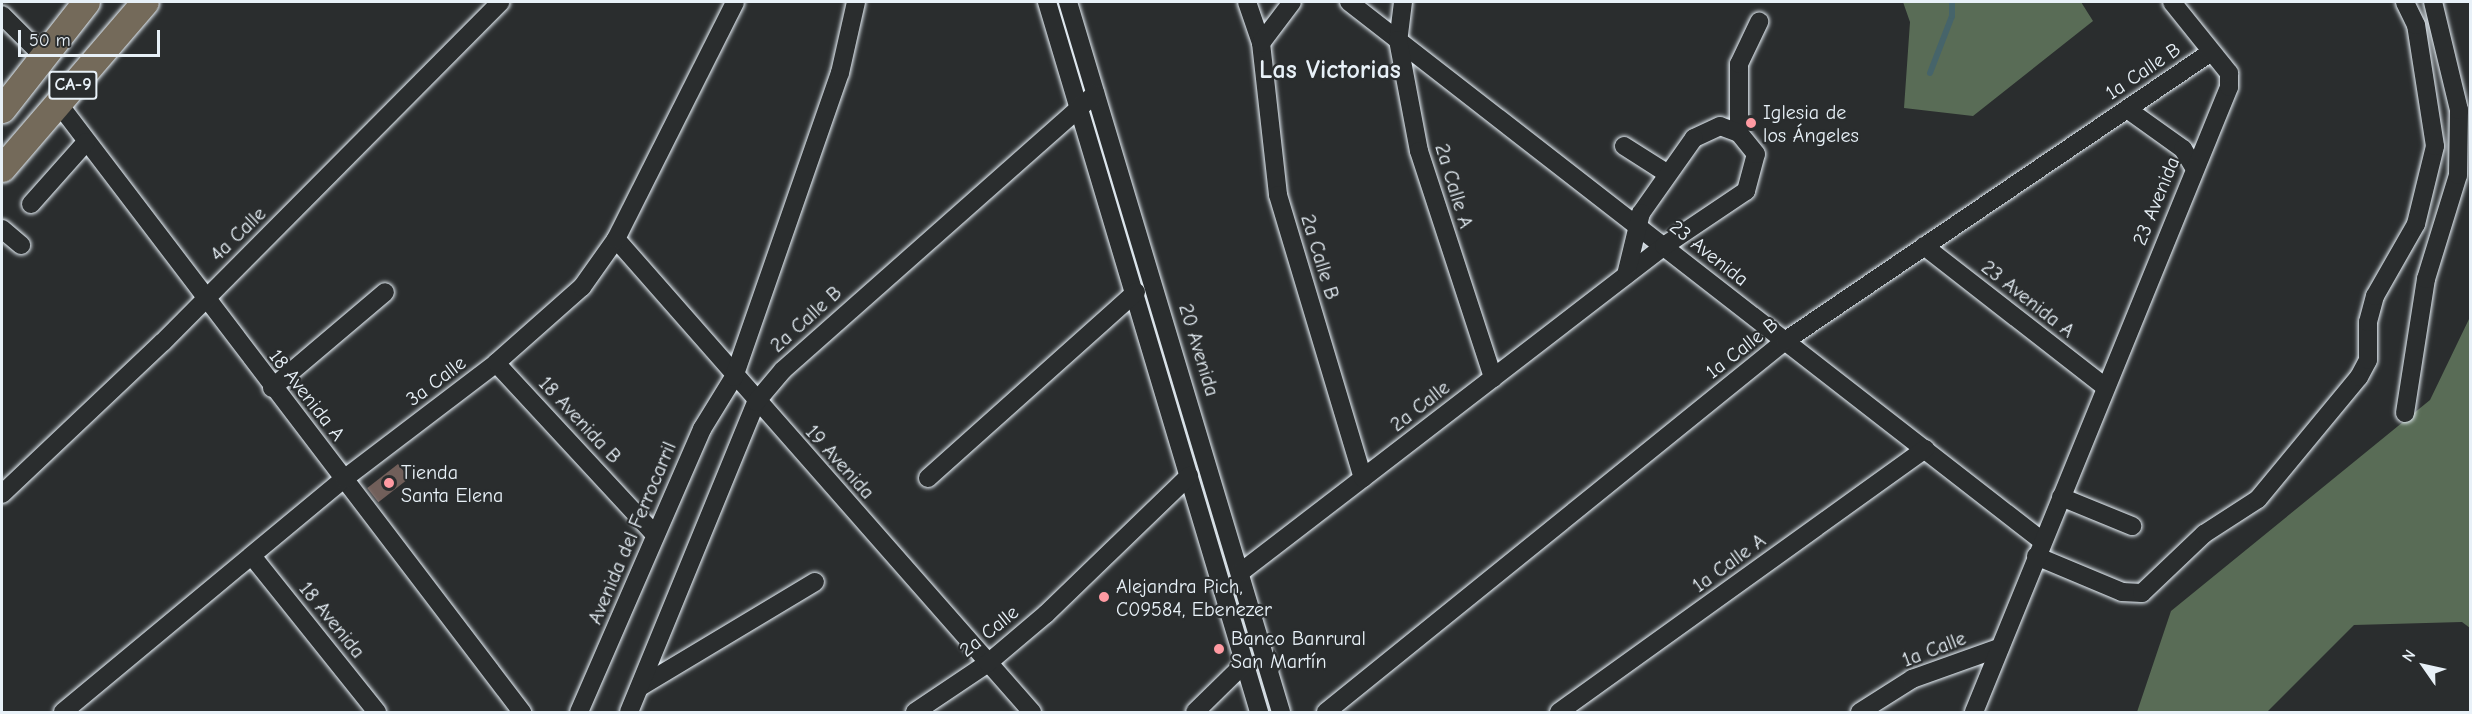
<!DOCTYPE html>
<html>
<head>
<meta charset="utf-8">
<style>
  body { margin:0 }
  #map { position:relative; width:2472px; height:714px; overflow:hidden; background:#2a2d2e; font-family:"Comic Neue",sans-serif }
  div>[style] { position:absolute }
  .green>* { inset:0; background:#596c56 }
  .stream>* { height:6px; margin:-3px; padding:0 3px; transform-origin:3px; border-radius:3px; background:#46646a }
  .building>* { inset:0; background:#715f5a; transform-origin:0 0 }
  .roads { filter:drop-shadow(0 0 2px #e8f1f8) drop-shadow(0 0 2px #e8f1f8) }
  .minor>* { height:18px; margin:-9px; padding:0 9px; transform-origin:9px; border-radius:9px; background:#2a2d2e }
  .highway>* { height:27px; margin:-13.5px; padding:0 13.5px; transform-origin:13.5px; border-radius:13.5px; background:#746a5a }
  .dots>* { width:16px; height:16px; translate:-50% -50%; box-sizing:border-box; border:3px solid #2a2d2e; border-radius:50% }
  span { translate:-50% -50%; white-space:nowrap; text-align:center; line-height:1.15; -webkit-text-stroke:4.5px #2a2d2e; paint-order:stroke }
  .shield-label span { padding:2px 4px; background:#2a2d2e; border:2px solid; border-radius:4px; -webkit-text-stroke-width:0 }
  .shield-label { font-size:18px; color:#e8f1f8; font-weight:700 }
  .street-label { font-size:20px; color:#e8f1f8 }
  .poi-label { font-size:20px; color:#e8f1f8 }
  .left { translate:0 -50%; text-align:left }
  .district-label { font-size:26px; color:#e8f1f8; font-weight:700 }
  .frame { position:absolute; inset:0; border:3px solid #e8f1f8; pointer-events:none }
  .north { position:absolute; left:2394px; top:636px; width:60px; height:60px; -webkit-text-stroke:4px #2a2d2e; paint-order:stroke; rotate:304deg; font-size:16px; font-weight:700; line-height:24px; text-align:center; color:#e8f1f8 }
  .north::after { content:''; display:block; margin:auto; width:21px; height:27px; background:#e8f1f8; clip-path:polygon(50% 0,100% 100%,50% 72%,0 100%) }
  .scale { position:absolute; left:18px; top:30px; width:142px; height:27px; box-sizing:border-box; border:3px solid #e8f1f8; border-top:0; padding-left:8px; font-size:18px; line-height:21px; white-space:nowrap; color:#e8f1f8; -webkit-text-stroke:4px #2a2d2e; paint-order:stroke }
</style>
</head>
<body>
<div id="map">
  <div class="green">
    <i style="clip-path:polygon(1903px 2px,2081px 2px,2093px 21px,1973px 116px,1904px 108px,1910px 22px)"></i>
    <i style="clip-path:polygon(2470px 317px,2470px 628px,2462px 622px,2354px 625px,2267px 712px,2137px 712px,2171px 611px,2430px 400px)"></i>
  </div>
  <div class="stream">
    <i style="left:1930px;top:73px;width:61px;rotate:-68.9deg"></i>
    <i style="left:1952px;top:16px;width:14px;rotate:-90deg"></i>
  </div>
  <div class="building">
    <i style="left:398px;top:464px;width:18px;height:39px;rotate:52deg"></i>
  </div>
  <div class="roads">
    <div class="minor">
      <i style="left:1047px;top:2px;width:741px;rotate:73.37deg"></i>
      <i style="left:1068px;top:2px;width:741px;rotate:73.3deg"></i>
      <i style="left:1247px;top:2px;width:43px;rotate:71.1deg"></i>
      <i style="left:1261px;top:43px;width:153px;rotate:83.6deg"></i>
      <i style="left:1278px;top:195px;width:295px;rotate:73.3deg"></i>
      <i style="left:1349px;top:2px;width:878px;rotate:37.87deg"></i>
      <i style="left:1403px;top:2px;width:38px;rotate:97deg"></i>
      <i style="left:1398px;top:40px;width:113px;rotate:79.3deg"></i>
      <i style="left:1419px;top:151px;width:239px;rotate:71.9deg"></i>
      <i style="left:2px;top:15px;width:57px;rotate:45deg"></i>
      <i style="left:1261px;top:43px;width:51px;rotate:-52.9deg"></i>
      <i style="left:58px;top:103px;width:766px;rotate:52.7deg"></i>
      <i style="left:2127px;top:109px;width:69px;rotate:35.5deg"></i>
      <i style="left:2183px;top:149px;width:21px;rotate:59deg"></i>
      <i style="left:1739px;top:133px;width:69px;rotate:-90deg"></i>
      <i style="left:1739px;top:64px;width:47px;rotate:-64.5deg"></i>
      <i style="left:1624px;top:146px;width:52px;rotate:32.5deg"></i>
      <i style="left:31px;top:204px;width:83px;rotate:-48.4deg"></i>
      <i style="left:2px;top:229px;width:25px;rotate:40deg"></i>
      <i style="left:616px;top:239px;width:630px;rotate:48.67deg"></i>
      <i style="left:1924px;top:246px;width:229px;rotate:37.9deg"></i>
      <i style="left:496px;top:363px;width:234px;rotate:47.2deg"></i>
      <i style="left:272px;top:388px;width:148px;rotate:-40.3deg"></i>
      <i style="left:2405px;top:413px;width:136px;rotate:-81.1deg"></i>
      <i style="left:2426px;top:279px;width:109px;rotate:-72.9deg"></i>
      <i style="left:2458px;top:175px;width:65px;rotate:-89.1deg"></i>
      <i style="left:2459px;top:110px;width:111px;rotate:-103.5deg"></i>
      <i style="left:928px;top:478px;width:279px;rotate:-41.8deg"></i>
      <i style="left:2px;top:494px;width:221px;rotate:-43.4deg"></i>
      <i style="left:163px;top:342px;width:479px;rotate:-45.2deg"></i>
      <i style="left:2061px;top:497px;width:77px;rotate:22.2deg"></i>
      <i style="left:252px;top:556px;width:200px;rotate:51.3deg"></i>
      <i style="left:2036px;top:556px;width:93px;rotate:22.7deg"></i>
      <i style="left:2122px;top:592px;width:20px;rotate:3deg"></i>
      <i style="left:2142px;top:593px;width:86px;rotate:-43.6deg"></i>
      <i style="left:2204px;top:534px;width:64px;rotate:-32.9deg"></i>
      <i style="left:2258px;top:499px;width:158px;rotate:-50.4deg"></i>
      <i style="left:2359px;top:377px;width:19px;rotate:-62deg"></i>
      <i style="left:2368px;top:360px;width:38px;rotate:-90deg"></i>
      <i style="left:2368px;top:322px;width:27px;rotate:-75deg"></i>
      <i style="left:2375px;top:296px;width:83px;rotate:-60.3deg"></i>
      <i style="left:2416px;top:224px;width:80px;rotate:-76.3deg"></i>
      <i style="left:2435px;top:146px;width:122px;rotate:-98.9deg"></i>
      <i style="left:2416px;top:25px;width:25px;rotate:-116deg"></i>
      <i style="left:1241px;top:572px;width:154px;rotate:-37.6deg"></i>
      <i style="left:1363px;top:478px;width:380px;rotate:-37.6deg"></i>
      <i style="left:1664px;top:246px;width:99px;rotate:-33.9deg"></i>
      <i style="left:1746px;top:191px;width:38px;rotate:-75deg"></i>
      <i style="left:1756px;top:154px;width:27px;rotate:-129deg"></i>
      <i style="left:1739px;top:133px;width:20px;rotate:-160deg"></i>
      <i style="left:1720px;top:126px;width:29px;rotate:155deg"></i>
      <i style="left:1694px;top:138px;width:92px;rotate:125.2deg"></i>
      <i style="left:1641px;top:213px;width:64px;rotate:103.6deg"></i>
      <i style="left:640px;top:687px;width:204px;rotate:-31deg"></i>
      <i style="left:63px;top:712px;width:365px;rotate:-39.7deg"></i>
      <i style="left:344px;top:479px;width:191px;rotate:-37.3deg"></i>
      <i style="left:496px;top:363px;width:115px;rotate:-41.5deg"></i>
      <i style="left:582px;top:287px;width:59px;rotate:-54.7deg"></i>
      <i style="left:616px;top:239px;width:265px;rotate:-63.3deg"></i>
      <i style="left:579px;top:712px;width:309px;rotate:-66.5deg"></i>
      <i style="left:702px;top:429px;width:61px;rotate:-58.4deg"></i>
      <i style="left:734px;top:377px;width:322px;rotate:-70.8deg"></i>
      <i style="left:840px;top:73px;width:73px;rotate:-77.3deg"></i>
      <i style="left:629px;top:712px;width:335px;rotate:-67.7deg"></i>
      <i style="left:756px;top:402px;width:42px;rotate:-49.8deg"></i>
      <i style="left:783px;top:370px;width:417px;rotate:-41.5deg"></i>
      <i style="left:915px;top:712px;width:88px;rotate:-33.9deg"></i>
      <i style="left:988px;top:663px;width:76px;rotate:-40.2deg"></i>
      <i style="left:1046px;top:614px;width:199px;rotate:-44deg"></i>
      <i style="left:1195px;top:712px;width:69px;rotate:-44.4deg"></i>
      <i style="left:1326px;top:712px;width:590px;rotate:-38.95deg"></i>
      <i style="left:1785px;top:341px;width:515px;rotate:-34.15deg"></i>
      <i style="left:1559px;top:712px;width:451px;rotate:-35.7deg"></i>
      <i style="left:1860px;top:712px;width:62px;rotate:-32.4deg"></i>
      <i style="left:1912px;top:679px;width:89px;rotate:-19.7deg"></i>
      <i style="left:1974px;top:712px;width:675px;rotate:-67.8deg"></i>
      <i style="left:2229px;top:87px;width:14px;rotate:-90deg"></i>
      <i style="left:2229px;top:73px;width:91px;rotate:-128.8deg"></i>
    </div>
    <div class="highway">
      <i style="left:2px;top:109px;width:136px;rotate:-51.9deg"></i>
      <i style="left:2px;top:168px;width:219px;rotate:-49.3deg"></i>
    </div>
  </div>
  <div class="dots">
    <i style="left:1751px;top:123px;background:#ff9aa2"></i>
    <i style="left:389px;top:483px;background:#ff9aa2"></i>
    <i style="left:1104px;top:597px;background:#ff9aa2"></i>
    <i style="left:1219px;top:649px;background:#ff9aa2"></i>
  </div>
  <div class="shield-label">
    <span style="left:73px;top:85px">CA-9</span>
  </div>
  <div class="street-label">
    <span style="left:2143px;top:71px;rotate:-34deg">1a Calle B</span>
    <span style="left:1454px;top:186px;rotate:73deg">2a Calle A</span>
    <span style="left:2156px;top:201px;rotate:-68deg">23 Avenida</span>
    <span style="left:238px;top:234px;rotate:-44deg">4a Calle</span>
    <span style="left:1709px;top:253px;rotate:38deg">23 Avenida</span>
    <span style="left:1320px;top:257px;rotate:73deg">2a Calle B</span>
    <span style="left:2028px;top:299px;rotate:38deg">23 Avenida A</span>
    <span style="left:806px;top:319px;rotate:-42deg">2a Calle B</span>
    <span style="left:1742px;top:348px;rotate:-38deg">1a Calle B</span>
    <span style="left:1199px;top:350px;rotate:73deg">20 Avenida</span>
    <span style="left:436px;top:381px;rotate:-37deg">3a Calle</span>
    <span style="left:307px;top:395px;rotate:52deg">18 Avenida A</span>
    <span style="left:1420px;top:406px;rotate:-38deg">2a Calle</span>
    <span style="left:580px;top:420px;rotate:47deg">18 Avenida B</span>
    <span style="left:840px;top:462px;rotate:48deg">19 Avenida</span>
    <span style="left:632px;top:533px;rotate:-67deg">Avenida del Ferrocarril</span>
    <span style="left:1729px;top:563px;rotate:-36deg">1a Calle A</span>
    <span style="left:332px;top:620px;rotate:51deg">18 Avenida</span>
    <span style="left:989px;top:631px;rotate:-39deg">2a Calle</span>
    <span style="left:1934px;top:649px;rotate:-21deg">1a Calle</span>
  </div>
  <div class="poi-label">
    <span class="left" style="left:1763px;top:124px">Iglesia de<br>los Ángeles</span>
    <span class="left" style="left:401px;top:484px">Tienda<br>Santa Elena</span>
    <span class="left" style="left:1116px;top:598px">Alejandra Pich,<br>C09584, Ebenezer</span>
    <span class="left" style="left:1231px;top:650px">Banco Banrural<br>San Martín</span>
  </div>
  <div class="district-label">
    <span style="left:1330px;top:71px">Las Victorias</span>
  </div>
  <div class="frame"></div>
  <div class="north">N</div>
  <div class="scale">50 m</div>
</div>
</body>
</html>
